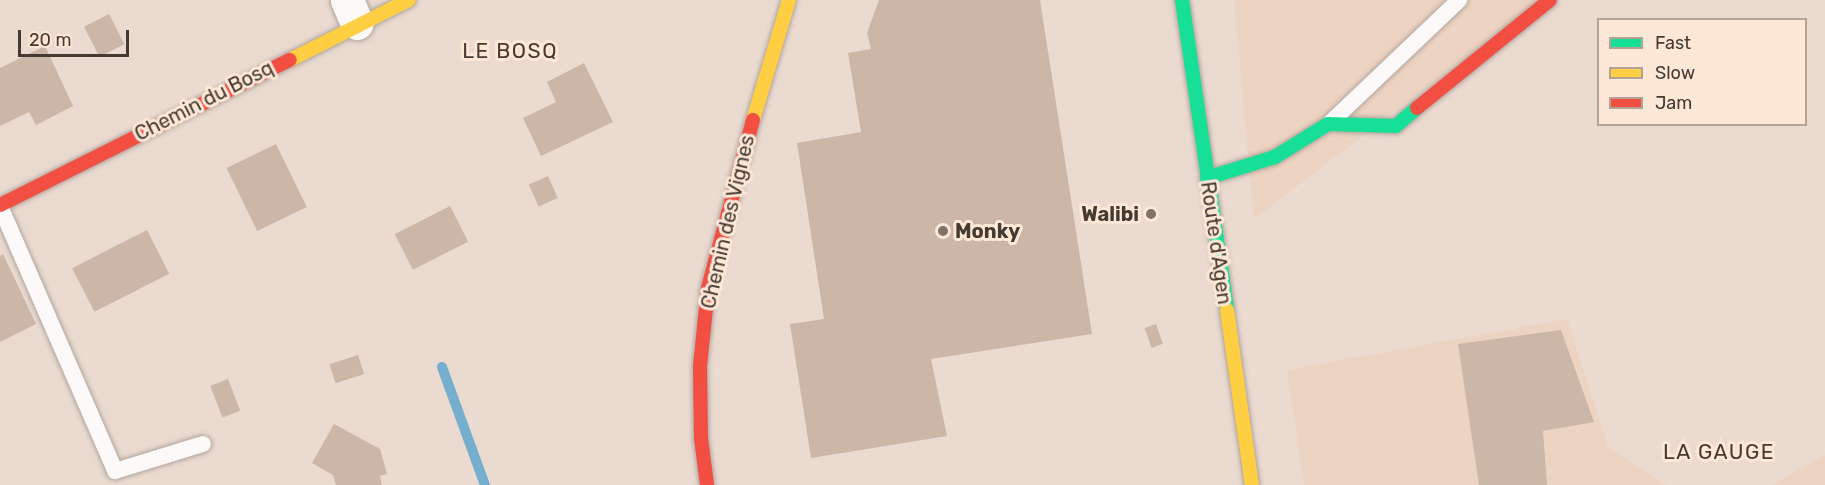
<!DOCTYPE html>
<html>
<head>
<meta charset="utf-8">
<style>
  body { margin:0 }
  #map { position:relative; width:1825px; height:485px; overflow:hidden; background:#eadad0; font-family:Rubik,sans-serif }
  div>[style] { position:absolute }
  .built>* { inset:0; background:#edd3c1 }
  .stream>* { height:10px; margin:-5px; padding:0 5px; transform-origin:5px; border-radius:5px; background:#76aece }
  .building>* { inset:0; background:#cbb6a7; transform-origin:0 0 }
  .roads { filter:drop-shadow(0 0 2px #b1a59d) drop-shadow(0 0 2px #b1a59d) }
  .lane>* { height:16px; margin:-8px; padding:0 8px; transform-origin:8px; border-radius:8px; background:#fcf9f8 }
  .street>* { height:33px; margin:-16.5px; padding:0 16.5px; transform-origin:16.5px; border-radius:16.5px; background:#fcf9f8 }
  .fast>* { height:14px; margin:-7px; padding:0 7px; transform-origin:7px; border-radius:7px; background:#16e098 }
  .slow>* { height:14px; margin:-7px; padding:0 7px; transform-origin:7px; border-radius:7px; background:#ffcf43 }
  .jam>* { height:14px; margin:-7px; padding:0 7px; transform-origin:7px; border-radius:7px; background:#f24e42 }
  .dots>* { width:16px; height:16px; translate:-50% -50%; box-sizing:border-box; border:3px solid #fde7d7; border-radius:50% }
  span { translate:-50% -50%; white-space:nowrap; text-align:center; line-height:1.15; -webkit-text-stroke:6px #fde7d7; paint-order:stroke }
  .street-label { font-size:20px; color:#443a32 }
  .poi-label { font-size:20px; color:#443a32; font-weight:700 }
  .right { translate:-100% -50%; text-align:right }
  .left { translate:0 -50%; text-align:left }
  .neighbourhood-label { font-size:21px; color:#443a32; letter-spacing:1.5px }
  .legend { position:absolute; left:1597px; top:18px; width:210px; height:108px; box-sizing:border-box; background:#fde7d7; border:2px solid #b3a295; margin:0; padding:8px 10px; list-style:none; font-size:18px; color:#443a32 }
  .legend li { display:flex; align-items:center; gap:12px; height:30px }
  .legend b { width:30px; border:2px solid #b3a295 }
  .scale { position:absolute; left:18px; top:30px; width:111px; height:27px; box-sizing:border-box; border:3px solid #443a32; border-top:0; padding-left:8px; font-size:18px; line-height:21px; white-space:nowrap; color:#443a32; -webkit-text-stroke:4px #fde7d7; paint-order:stroke }
</style>
</head>
<body>
<div id="map">
  <div class="built">
    <i style="clip-path:polygon(1234px 0,1541px 0,1254px 219px)"></i>
    <i style="clip-path:polygon(1567px 319px,1608px 446px,1666px 485px,1304px 485px,1287px 370px)"></i>
    <i style="clip-path:polygon(1825px 455px,1825px 485px,1772px 485px)"></i>
  </div>
  <div class="stream">
    <i style="left:442px;top:367px;width:126px;rotate:70deg"></i>
  </div>
  <div class="building">
    <i style="clip-path:polygon(879px 0,1040px 0,1092px 334px,931px 359px,947px 436px,811px 458px,790px 324px,824px 319px,797px 143px,861px 132px,848px 53px,871px 49px,867px 33px)"></i>
    <i style="left:109px;top:14px;width:34px;height:28px;rotate:63deg"></i>
    <i style="clip-path:polygon(45px 46px,73px 106px,36px 125px,29px 112px,0 126px,0 68px)"></i>
    <i style="clip-path:polygon(584px 63px,613px 122px,541px 156px,523px 118px,556px 102px,547px 82px)"></i>
    <i style="left:276px;top:144px;width:70px;height:55px;rotate:64deg"></i>
    <i style="left:548px;top:176px;width:24px;height:21px;rotate:66deg"></i>
    <i style="left:450px;top:206px;width:40px;height:62px;rotate:63deg"></i>
    <i style="left:147px;top:230px;width:49px;height:84px;rotate:63deg"></i>
    <i style="clip-path:polygon(3px 254px,36px 324px,0 342px,0 256px)"></i>
    <i style="left:1156px;top:324px;width:21px;height:12px;rotate:71deg"></i>
    <i style="clip-path:polygon(1561px 330px,1594px 422px,1543px 431px,1547px 485px,1479px 485px,1458px 344px)"></i>
    <i style="left:358px;top:355px;width:20px;height:30px;rotate:72deg"></i>
    <i style="left:228px;top:379px;width:34px;height:19px;rotate:69deg"></i>
    <i style="clip-path:polygon(334px 424px,380px 449px,387px 474px,380px 476px,382px 485px,336px 485px,333px 475px,312px 463px)"></i>
  </div>
  <div class="roads">
    <div class="lane">
      <i style="left:1331px;top:122px;width:177px;rotate:-43.6deg"></i>
      <i style="left:0;top:206px;width:289px;rotate:66.5deg"></i>
      <i style="left:115px;top:471px;width:92px;rotate:-17.1deg"></i>
    </div>
    <div class="street">
      <i style="left:347px;top:0;width:25px;rotate:67deg"></i>
    </div>
    <div class="fast">
      <i style="left:1182px;top:0;width:313px;rotate:81.7deg"></i>
      <i style="left:1207px;top:178px;width:71px;rotate:-17.2deg"></i>
      <i style="left:1275px;top:157px;width:62px;rotate:-31.9deg"></i>
      <i style="left:1328px;top:124px;width:68px;rotate:1.7deg"></i>
      <i style="left:1396px;top:126px;width:28px;rotate:-41deg"></i>
    </div>
    <div class="slow">
      <i style="left:290px;top:60px;width:133px;rotate:-26.8deg"></i>
      <i style="left:753px;top:120px;width:125px;rotate:-73.3deg"></i>
      <i style="left:1227px;top:310px;width:177px;rotate:81.9deg"></i>
    </div>
    <div class="jam">
      <i style="left:1417px;top:108px;width:171px;rotate:-39.1deg"></i>
      <i style="left:0;top:205px;width:324px;rotate:-26.6deg"></i>
      <i style="left:707px;top:485px;width:47px;rotate:-97.3deg"></i>
      <i style="left:701px;top:438px;width:72px;rotate:-90.8deg"></i>
      <i style="left:700px;top:366px;width:78px;rotate:-84.1deg"></i>
      <i style="left:708px;top:288px;width:174px;rotate:-75deg"></i>
    </div>
  </div>
  <div class="dots">
    <i style="left:1151px;top:214px;background:#7e7269"></i>
    <i style="left:943px;top:231px;background:#7e7269"></i>
  </div>
  <div class="street-label">
    <span style="left:204px;top:101px;rotate:-27deg">Chemin du Bosq</span>
    <span style="left:728px;top:222px;rotate:-77deg">Chemin des Vignes</span>
    <span style="left:1216px;top:243px;rotate:82deg">Route d'Agen</span>
  </div>
  <div class="poi-label">
    <span class="right" style="left:1139px;top:214px">Walibi</span>
    <span class="left" style="left:955px;top:231px">Monky</span>
  </div>
  <div class="neighbourhood-label">
    <span style="left:510px;top:51px">LE BOSQ</span>
    <span style="left:1719px;top:452px">LA GAUGE</span>
  </div>
  <ul class="legend">
  <li><b style="height:8px;background:#16e098"></b>Fast</li>
  <li><b style="height:8px;background:#ffcf43"></b>Slow</li>
  <li><b style="height:8px;background:#f24e42"></b>Jam</li>
  </ul>
  <div class="scale">20 m</div>
</div>
</body>
</html>
